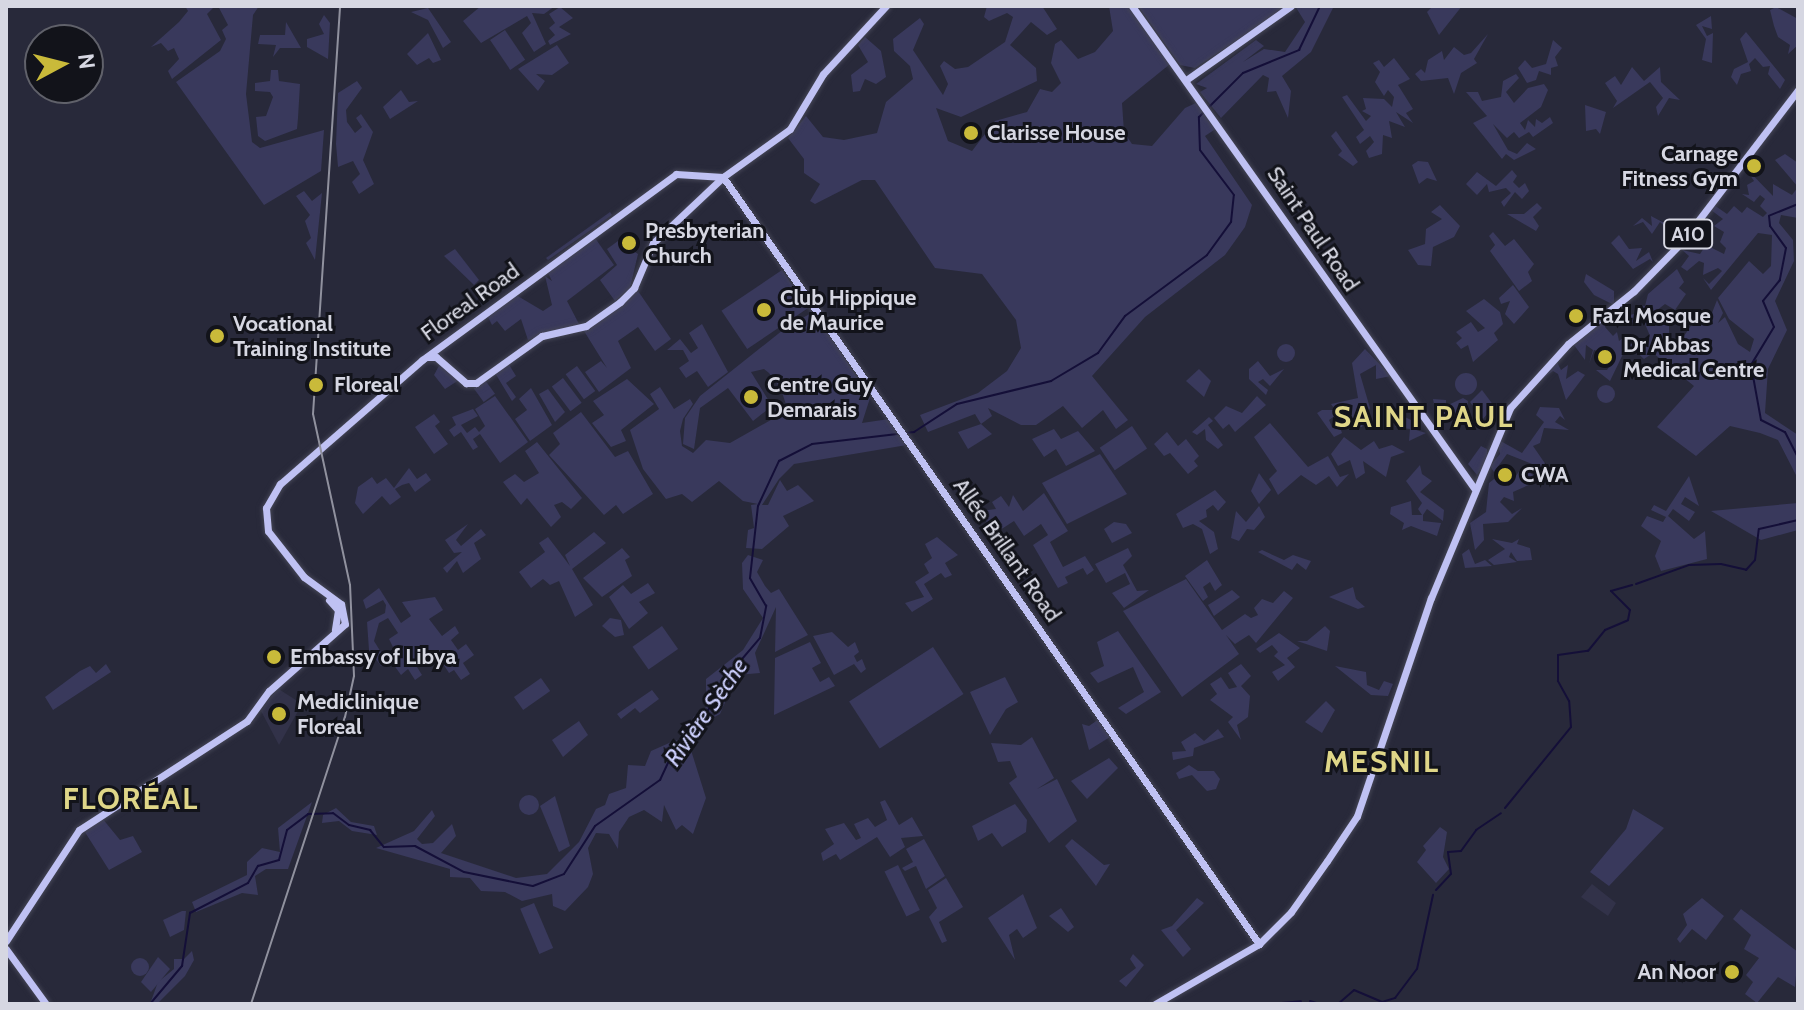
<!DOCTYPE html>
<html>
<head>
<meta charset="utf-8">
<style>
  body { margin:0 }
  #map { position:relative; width:1804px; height:1010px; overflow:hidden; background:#28293a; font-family:Cabin,sans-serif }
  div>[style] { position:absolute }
  .built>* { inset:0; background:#323249 }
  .green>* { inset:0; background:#39395c; transform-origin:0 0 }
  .round { border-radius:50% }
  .stream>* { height:2px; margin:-1px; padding:0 1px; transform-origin:1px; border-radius:1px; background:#140f38 }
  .canal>* { height:4px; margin:-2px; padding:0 2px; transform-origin:2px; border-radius:2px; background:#140f38 }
  .roads { filter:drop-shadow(0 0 2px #444555) drop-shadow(0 0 2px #444555) }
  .major>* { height:7px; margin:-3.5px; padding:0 3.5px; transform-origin:3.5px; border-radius:3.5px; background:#bfc1f3 }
  .tram>* { height:2px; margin:-1px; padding:0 1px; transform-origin:1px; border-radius:1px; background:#90919e }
  .dots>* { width:22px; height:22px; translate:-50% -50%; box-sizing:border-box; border:4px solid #12131a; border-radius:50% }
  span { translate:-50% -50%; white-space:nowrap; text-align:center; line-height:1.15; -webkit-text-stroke:6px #12131a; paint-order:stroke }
  .shield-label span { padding:2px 6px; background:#12131a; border:2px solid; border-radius:6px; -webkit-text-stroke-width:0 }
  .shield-label { font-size:20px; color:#d6d7e2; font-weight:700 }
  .poi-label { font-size:22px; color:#d6d7e2; font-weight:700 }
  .left { translate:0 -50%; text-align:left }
  .right { translate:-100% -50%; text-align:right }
  .street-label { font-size:22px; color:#d6d7e2 }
  .water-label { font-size:24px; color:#cdd0fe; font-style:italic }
  .district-label { font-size:30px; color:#dfd688; font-weight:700; letter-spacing:2px }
  .frame { position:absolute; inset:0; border:8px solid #d6d7e2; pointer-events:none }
  .north { position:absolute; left:24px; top:24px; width:80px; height:80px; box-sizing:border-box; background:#12131a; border:2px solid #60616a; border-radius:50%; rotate:83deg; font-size:22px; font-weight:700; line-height:32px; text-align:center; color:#d6d7e2 }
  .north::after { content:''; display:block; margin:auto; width:28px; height:36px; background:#c9ba3a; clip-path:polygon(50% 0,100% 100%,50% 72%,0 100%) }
</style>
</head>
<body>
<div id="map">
  <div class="built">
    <i style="clip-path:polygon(277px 688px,302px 704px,279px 745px,261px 711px)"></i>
    <i style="clip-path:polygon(1592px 884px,1616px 903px,1608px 916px,1581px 897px)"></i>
  </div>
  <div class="green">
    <i style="clip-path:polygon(185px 6px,215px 6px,207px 14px,221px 40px,172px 79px,168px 71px,179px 59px,174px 48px,168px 51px,161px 43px,151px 47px,179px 22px,188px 11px)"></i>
    <i style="clip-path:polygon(218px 6px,259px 6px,253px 15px,246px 94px,252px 142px,260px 148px,324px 130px,321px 171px,264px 205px,176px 82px,220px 51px,226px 39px,222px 30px,228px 25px)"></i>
    <i style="clip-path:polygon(481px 6px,555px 6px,544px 14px,532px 13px,546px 44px,534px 52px,522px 33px,531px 23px,527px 16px,481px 43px,463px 21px)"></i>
    <i style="clip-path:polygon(987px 6px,1042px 6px,1057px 29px,1047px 35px,1031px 22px,1010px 45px,1036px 68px,1037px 81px,961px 117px,936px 108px,948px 141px,972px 151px,995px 121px,1027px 112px,1040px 89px,1052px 92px,1061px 83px,1051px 63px,1055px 44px,1061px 40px,1078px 59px,1095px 52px,1113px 31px,1109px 6px,1129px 6px,1170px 64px,1122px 103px,1124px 132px,1132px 144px,1152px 146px,1185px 108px,1198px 102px,1217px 128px,1205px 136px,1252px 205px,1245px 227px,1225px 255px,1145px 317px,1092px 376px,1128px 420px,1116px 429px,1103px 410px,1082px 428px,1063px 406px,1036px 425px,1021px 425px,988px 408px,992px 416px,981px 424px,992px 434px,968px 449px,958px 432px,981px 424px,975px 414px,928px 432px,920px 415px,978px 393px,1007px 371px,1021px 348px,1016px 320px,982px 274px,935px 268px,875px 180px,862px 180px,815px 204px,810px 201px,820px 184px,804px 173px,804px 159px,788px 138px,806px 116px,823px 137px,844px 140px,877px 133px,886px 102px,913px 79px,910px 66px,894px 51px,893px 39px,920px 18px,924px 24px,913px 50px,943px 95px,948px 84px,940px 66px,944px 61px,955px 69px,968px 67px,1005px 42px,1013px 17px,1007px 13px,989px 21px,984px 17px)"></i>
    <i style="clip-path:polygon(1138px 6px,1289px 6px,1195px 68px,1180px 65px)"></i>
    <i style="clip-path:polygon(1295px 6px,1334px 6px,1311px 52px,1282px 76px,1291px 91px,1288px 118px,1276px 91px,1267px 92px,1269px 78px,1263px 75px,1221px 118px,1200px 92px,1207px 88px,1196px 84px,1256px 40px,1264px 46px,1243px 62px,1264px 49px,1285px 52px,1305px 22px)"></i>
    <i style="clip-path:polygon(1433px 6px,1462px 6px,1439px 35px,1427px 12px)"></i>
    <i style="clip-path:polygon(560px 7px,573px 18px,559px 27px,571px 34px,550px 45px,548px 41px,555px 35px,549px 28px,555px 23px,549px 14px)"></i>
    <i style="clip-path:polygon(1776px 7px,1798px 19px,1798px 45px,1788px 54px,1790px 45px,1778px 37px,1774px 26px,1770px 10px)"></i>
    <i style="clip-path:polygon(428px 8px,451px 42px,443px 48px,428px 20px,411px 12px)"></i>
    <i style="clip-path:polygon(324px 15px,330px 23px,328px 59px,307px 47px,307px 39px,324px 34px,319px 24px)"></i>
    <i style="clip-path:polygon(1711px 16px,1712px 29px,1702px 26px,1707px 36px,1713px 33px,1712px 63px,1702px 60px,1706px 39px,1696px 25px)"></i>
    <i style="clip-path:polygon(286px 22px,301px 48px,280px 48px,273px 57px,276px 45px,258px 44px,260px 35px,285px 35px)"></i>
    <i style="left:505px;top:30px;width:36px;height:18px;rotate:56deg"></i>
    <i style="clip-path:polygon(1746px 32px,1785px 80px,1780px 89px,1768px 74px,1770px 66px,1763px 67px,1755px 58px,1749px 64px,1751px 71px,1741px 74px,1737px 85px,1731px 77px,1734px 69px,1748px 62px,1740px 39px)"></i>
    <i style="clip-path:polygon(428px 33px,441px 60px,433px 63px,429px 58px,417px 65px,407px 54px)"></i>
    <i style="clip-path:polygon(1488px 34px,1474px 59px,1477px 63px,1461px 73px,1454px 94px,1448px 78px,1421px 81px,1415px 74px,1421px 69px,1425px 73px,1428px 60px,1442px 51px,1444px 60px,1454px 47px,1464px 55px,1471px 53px)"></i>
    <i style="clip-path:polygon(865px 37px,881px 51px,886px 77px,876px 84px,865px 79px,860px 91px,853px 92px,851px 75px,868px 62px,858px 45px)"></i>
    <i style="clip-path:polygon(1553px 40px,1562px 48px,1555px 57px,1558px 66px,1551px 68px,1551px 75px,1539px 71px,1536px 80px,1527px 83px,1518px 68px,1525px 60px,1532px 68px,1546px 64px)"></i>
    <i style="clip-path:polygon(557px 45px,569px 63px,552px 75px,536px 74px,545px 81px,538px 91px,518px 69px)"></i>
    <i style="clip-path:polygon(1394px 58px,1410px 79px,1398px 85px,1413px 109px,1406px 113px,1413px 123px,1396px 112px,1405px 127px,1389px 121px,1392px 138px,1383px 135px,1382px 154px,1369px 158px,1366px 151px,1374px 142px,1370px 136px,1360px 144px,1356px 137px,1364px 130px,1342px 97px,1347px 95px,1366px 121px,1371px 116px,1362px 111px,1366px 109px,1363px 98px,1384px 99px,1392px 107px,1394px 97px,1388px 90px,1384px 96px,1375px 82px,1380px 72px,1373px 63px,1379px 60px,1384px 67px)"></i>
    <i style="clip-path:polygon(1632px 67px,1644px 81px,1660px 67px,1661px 82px,1680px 100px,1669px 98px,1658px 116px,1656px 107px,1663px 98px,1650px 82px,1613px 108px,1617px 101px,1605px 83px,1615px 76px,1621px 85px)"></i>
    <i style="clip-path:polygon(271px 70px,278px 70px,279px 81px,300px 84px,298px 118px,297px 129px,265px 141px,258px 136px,256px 117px,266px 116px,273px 97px,270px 92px,255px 91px,255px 83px,270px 81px)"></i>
    <i style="clip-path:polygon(1516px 74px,1519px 78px,1506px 92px,1514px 103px,1528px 88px,1544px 84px,1548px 90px,1541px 107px,1520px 123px,1525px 130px,1528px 120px,1535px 127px,1536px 119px,1542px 123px,1550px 117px,1553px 123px,1533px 137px,1529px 132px,1519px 138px,1514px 132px,1507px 138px,1493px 124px,1508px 150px,1517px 154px,1527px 143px,1536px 149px,1514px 160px,1506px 154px,1502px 159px,1473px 123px,1487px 116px,1466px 92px,1478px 92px,1482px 101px,1501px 97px,1503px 81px)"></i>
    <i style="clip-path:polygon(357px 81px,362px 88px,346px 110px,347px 122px,355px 133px,362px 127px,356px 118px,361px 114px,373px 132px,363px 160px,374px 184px,359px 194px,352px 182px,360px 174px,353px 161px,338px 167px,336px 144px,338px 93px)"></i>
    <i style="clip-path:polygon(401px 90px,409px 102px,418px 101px,390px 119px,383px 107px)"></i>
    <i style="clip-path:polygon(1585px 105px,1606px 112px,1600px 134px,1596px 129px,1586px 131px)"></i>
    <i style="clip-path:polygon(1336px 131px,1358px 162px,1353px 166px,1338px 155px,1342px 151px,1331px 136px)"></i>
    <i style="clip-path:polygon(1785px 154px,1798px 163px,1798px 218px,1781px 215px,1779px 223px,1793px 240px,1794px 261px,1775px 301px,1787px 330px,1768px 369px,1765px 413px,1798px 435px,1798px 479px,1778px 440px,1760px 433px,1730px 426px,1696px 456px,1657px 427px,1694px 386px,1653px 353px,1644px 359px,1633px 349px,1625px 350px,1610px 381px,1596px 370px,1607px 370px,1615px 357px,1594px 350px,1589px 364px,1593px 350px,1586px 345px,1585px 360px,1574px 345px,1608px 317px,1605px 327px,1613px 336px,1617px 332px,1619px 341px,1624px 337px,1627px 345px,1646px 341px,1650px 336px,1643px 319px,1639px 316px,1632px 323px,1625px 316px,1634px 314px,1637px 305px,1645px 306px,1648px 294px,1677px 269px,1684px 282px,1679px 288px,1686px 294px,1675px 310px,1665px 304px,1656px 311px,1658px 324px,1669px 325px,1669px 337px,1680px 342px,1702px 309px,1712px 313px,1717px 300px,1723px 313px,1718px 323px,1725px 317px,1738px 344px,1750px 352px,1754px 339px,1729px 319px,1718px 298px,1749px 261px,1763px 274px,1771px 266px,1772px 235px,1758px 233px,1711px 290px,1703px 278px,1709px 284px,1722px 271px,1718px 268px,1703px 275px,1704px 263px,1699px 261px,1687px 271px,1681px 267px,1689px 256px,1682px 250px,1700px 254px,1706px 245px,1724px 254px,1726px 248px,1720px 242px,1724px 232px,1714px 226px,1723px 219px,1711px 210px,1714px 205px,1727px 214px,1734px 206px,1742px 213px,1747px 207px,1763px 217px,1767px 213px,1760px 206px,1765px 199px,1760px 195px,1754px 202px,1742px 194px,1749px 195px,1747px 185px,1754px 181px,1744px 166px,1773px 196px,1773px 184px,1792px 195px,1798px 187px,1775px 160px)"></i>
    <i style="clip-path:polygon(1418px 161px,1428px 162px,1437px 181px,1427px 178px,1419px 184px,1412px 165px)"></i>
    <i style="clip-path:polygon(1512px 170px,1517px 176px,1513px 182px,1519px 188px,1525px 183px,1529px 191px,1522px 199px,1515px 192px,1504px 207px,1501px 202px,1511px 193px,1506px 188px,1489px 192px,1487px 184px,1477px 195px,1466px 184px,1477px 172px,1496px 186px)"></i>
    <i style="clip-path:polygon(304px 191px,312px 201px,322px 193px,315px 260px,306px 243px,311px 238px,305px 221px,310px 215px,296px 196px)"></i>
    <i style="clip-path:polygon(1537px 203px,1542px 208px,1533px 217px,1539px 226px,1536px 231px,1507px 214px,1524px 214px)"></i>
    <i style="clip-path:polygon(1440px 205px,1460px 226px,1454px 237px,1433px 247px,1431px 266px,1418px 265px,1408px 250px,1425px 244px,1426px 229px,1442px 219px,1431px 212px)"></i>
    <i style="clip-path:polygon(610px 212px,612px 215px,548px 260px,546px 258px)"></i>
    <i style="clip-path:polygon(1651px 216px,1668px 225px,1674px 221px,1686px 236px,1681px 241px,1660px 222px,1652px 234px,1643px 222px,1633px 226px,1642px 218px,1652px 226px)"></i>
    <i style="clip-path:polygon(1493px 232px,1505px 246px,1514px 239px,1534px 264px,1528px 272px,1532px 281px,1519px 291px,1490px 251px,1495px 245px,1489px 236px)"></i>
    <i style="clip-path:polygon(1619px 235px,1629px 249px,1642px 248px,1636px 261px,1649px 252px,1653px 262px,1650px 259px,1633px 269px,1611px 243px)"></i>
    <i style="clip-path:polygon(595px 238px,614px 265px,567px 301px,579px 324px,528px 340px,521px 319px,505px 331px,497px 321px,492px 325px,487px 315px,516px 295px,543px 311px,552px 305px,545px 276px,552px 281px,548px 273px)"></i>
    <i style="clip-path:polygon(618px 241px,638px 254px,630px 288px,615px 301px,600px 280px,617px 265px,607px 249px)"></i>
    <i style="clip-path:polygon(455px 249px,479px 280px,474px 285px,444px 256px)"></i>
    <i style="left:782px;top:270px;width:46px;height:73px;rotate:56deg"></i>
    <i style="clip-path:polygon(1586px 274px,1614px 291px,1614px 305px,1594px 295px,1584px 282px)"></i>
    <i style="clip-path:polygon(1513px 285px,1529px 307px,1514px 324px,1505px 314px,1510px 301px,1501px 304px,1499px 298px)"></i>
    <i style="clip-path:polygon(638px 291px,671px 339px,655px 351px,638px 327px,618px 341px,631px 368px,599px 392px,585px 372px,601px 361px,607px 368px,584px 331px)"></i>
    <i style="clip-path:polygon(1484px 299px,1500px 312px,1503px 324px,1494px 333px,1498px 340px,1473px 362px,1468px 345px,1461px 349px,1456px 343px,1462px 338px,1456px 332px,1471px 322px,1478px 332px,1485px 328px,1466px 311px)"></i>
    <i style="clip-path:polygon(815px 311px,870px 398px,862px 423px,889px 419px,907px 445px,794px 464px,779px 479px,762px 505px,768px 505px,780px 480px,787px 491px,798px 485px,814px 501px,783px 516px,789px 526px,762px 549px,746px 548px,748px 530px,754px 528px,751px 505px,758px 504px,743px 501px,719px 481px,692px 502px,682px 494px,666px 499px,643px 469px,630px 430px,659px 409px,650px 394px,660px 387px,674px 409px,690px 399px,693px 404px,683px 419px,680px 431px,682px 446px,693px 453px,706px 440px,730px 443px,783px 413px,787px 408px,781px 389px,769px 373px,764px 369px,751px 372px,772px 406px,753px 421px,728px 388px,700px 408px,694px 449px,683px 444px,685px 418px,700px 396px,788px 326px)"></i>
    <i style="clip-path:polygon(702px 324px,728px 372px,708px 387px,697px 371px,686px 378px,679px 368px,689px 361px,683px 350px,667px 350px,680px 339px,691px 353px,698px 348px,689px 333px)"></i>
    <i class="round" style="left:1277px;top:344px;width:18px;height:18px"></i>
    <i style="clip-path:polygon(1365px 349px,1391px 376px,1376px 379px,1376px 365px,1360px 374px,1370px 408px,1362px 427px,1351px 427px,1352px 413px,1342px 420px,1331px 404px,1358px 398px,1352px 363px)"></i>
    <i style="clip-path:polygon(1556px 360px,1561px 370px,1568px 365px,1566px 379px,1578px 371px,1585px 375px,1566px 400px,1558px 374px,1553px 371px,1539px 381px)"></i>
    <i style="clip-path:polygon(1258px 361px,1270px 376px,1284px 369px,1270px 386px,1263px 379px,1258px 382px,1268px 390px,1266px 395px,1249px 379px,1249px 369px)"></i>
    <i style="clip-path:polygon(441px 362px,459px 380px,445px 389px,434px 375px)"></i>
    <i style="clip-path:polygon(508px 363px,516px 376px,506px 383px,516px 397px,512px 401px,495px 373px)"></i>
    <i style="left:577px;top:366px;width:31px;height:14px;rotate:54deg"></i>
    <i style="clip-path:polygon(1199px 369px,1211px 381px,1204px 397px,1186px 381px)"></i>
    <i class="round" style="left:1455px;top:373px;width:22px;height:22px"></i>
    <i style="left:563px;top:378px;width:31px;height:14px;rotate:53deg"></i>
    <i style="clip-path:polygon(627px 379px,654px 404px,621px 430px,626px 441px,611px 447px,592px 423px,604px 415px,593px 401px)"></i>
    <i style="left:485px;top:380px;width:17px;height:14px;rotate:54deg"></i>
    <i class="round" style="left:1597px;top:385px;width:18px;height:18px"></i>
    <i style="clip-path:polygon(531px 388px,552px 425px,530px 441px,515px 419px,527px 410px,519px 399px)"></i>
    <i style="clip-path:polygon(548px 389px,565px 412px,555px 422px,539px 394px)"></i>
    <i style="clip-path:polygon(1482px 390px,1494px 406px,1483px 419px,1470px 402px)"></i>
    <i style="clip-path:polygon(495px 396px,528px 442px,500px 463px,480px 434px,473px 439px,478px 447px,473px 450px,461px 432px,454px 437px,449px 430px,456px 425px,452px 417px,473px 409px,478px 416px,461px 425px,467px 433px,475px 427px,479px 432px,485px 426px,475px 409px)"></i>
    <i style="clip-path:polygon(1257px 396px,1266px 405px,1235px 432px,1229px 424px,1223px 429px,1214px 418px,1226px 406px,1242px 413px)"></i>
    <i style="clip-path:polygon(1463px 398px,1468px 401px,1465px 423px,1456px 416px,1447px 422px,1437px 420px,1433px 399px,1446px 400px,1446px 406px)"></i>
    <i style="clip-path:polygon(1540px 407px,1559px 408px,1565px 420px,1560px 416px,1555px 422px,1569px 430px,1544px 428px,1540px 443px,1533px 446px,1553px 475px,1550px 479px,1537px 466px,1507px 454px,1494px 472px,1490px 466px,1500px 454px,1497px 439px,1522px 453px,1544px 422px,1536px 415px)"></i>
    <i style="clip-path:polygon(1322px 410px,1333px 410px,1336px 415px,1329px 420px,1332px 427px,1339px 424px,1342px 433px,1334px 437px,1317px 413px)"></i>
    <i style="clip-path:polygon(581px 412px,615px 457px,628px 451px,653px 494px,623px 514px,616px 505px,604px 515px,549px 455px,560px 444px,553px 433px)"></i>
    <i style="clip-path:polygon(434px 414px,440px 422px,435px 426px,448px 444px,434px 454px,415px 427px)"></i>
    <i style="clip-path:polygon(1209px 417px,1213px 421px,1208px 425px,1223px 445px,1218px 449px,1206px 440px,1205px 429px,1197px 435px,1192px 432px)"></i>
    <i style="clip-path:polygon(1405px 417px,1415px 422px,1413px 429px,1426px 433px,1409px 441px,1410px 429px,1395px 427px)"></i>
    <i style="clip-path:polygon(1270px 423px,1308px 467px,1328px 456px,1340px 477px,1349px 474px,1337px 487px,1329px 476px,1316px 485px,1301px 475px,1278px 495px,1269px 479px,1277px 471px,1254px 437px)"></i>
    <i style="left:1132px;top:426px;width:27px;height:39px;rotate:56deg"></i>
    <i style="clip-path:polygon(1054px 429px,1061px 439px,1078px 431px,1095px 451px,1066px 466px,1056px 449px,1044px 457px,1032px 439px)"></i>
    <i style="clip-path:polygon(1167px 432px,1178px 446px,1186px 439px,1199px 456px,1194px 461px,1198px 466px,1188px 474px,1170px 453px,1164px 456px,1154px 444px)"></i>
    <i style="clip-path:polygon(1344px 437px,1361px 450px,1374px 441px,1379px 449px,1392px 445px,1405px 452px,1391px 457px,1386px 477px,1363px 461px,1365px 473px,1356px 479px,1350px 460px,1338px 466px,1331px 454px)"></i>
    <i style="clip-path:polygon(537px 442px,582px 498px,571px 509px,562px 502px,554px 505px,561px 517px,551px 527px,527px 498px,521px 505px,503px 482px,515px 474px,524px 482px,539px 473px,525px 451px)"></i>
    <i style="clip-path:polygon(1481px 446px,1487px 449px,1487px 461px,1477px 475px,1468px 464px)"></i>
    <i style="clip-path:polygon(1100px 454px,1127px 494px,1067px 524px,1042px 483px)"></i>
    <i style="clip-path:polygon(1420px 465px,1422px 474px,1432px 481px,1420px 492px,1444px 510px,1443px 521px,1427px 509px,1423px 515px,1423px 521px,1441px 523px,1437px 536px,1411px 526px,1402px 530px,1404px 523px,1390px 514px,1391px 507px,1411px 501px,1412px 515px,1422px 515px,1418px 509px,1422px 503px,1406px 481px)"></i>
    <i style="clip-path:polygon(1522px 467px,1540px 480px,1513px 492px,1514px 501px,1504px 497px,1500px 502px,1512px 514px,1522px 508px,1508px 522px,1483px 524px,1484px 540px,1475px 550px,1470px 523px,1486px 512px,1489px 483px,1494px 479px,1509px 486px)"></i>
    <i style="clip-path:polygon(409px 468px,417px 479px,426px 473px,431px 480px,415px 492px,409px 483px,402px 485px,395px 489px,401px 497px,390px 505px,382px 496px,363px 514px,355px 503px,358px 487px,372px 477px,377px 484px,386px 478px,394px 488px)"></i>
    <i style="clip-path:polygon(1259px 473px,1271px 490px,1259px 504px,1251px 491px)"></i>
    <i style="clip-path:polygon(1689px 476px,1699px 506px,1685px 497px,1681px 504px,1695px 512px,1689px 521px,1673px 509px,1668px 516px,1694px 539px,1705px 531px,1707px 559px,1661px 571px,1655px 556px,1661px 541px,1641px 526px,1647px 516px,1663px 522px,1666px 517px,1651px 510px,1654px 505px,1666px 511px)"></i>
    <i style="clip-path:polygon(1215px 490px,1226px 502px,1218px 511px,1213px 505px,1206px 510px,1207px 517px,1199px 521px,1214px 532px,1218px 549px,1210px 554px,1202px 529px,1193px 524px,1183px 528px,1176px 514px)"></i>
    <i style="clip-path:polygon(1044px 493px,1068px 531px,1050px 542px,1063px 567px,1085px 556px,1094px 570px,1087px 575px,1083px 568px,1065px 577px,1068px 583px,1058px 588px,1033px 545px,1048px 535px,1041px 524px,1024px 536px,1014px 521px,994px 534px,980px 511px,996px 509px,992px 502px,1001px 496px,1009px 507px,1013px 495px,1023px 511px)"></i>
    <i style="clip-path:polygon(1798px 503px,1798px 530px,1761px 540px,1711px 511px)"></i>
    <i style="clip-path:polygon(1259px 506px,1265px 517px,1254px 530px,1247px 529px,1239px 541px,1231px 538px,1236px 511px,1246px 522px)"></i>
    <i style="clip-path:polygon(1114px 522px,1126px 524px,1132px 533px,1112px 543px,1104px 529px)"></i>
    <i style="clip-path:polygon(468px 524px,456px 540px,461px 546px,481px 529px,486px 535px,474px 543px,481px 559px,463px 573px,457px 561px,447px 573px,443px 568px,462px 552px,454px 553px,445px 540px)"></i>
    <i style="clip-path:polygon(594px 532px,606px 543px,572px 569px,593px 605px,575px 617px,559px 581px,550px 585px,543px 579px,531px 588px,519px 572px,545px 552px,539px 543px,548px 537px,570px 566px,565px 555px)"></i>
    <i style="clip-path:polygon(937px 537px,958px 555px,945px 563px,952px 575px,945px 578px,941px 573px,924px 584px,933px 599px,912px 612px,905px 603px,924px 597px,915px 582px,929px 573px,924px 564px,932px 558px,925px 544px)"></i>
    <i style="clip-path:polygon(1492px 539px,1512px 543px,1519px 539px,1517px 544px,1530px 548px,1532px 560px,1517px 561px,1511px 552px,1509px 557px,1517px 562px,1494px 565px,1488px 560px,1505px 549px)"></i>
    <i style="clip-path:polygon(622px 548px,630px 557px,625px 560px,632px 576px,602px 597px,583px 578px)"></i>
    <i style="clip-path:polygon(1128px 548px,1132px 556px,1123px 565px,1137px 591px,1149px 590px,1124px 608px,1112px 593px,1130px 584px,1125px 573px,1106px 583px,1095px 564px)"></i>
    <i style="clip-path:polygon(1469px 549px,1475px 564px,1485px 560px,1492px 566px,1465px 568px,1462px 554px)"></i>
    <i style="clip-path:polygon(1262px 550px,1284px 560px,1293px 555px,1311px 561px,1306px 570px,1297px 563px,1292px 570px,1258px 552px)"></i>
    <i style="clip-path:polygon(748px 555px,763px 560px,757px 572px,765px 586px,771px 593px,779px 589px,808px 635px,775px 652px,776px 607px,755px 653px,760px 673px,737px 675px,720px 714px,694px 728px,693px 717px,706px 707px,706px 679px,743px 650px,763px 618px,743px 589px,742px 563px)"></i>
    <i style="clip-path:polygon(1207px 560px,1222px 585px,1215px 591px,1210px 582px,1203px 587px,1208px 597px,1203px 601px,1185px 576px)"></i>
    <i style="clip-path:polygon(1186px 579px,1222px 630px,1245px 614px,1251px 618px,1258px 615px,1254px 608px,1262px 599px,1273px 603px,1284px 591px,1293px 598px,1256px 643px,1249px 635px,1235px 644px,1226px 635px,1239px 654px,1182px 697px,1123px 611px)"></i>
    <i style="clip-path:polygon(648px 583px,655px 593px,639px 602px,648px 613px,629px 629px,609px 597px,623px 585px,631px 594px)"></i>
    <i style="clip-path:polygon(1353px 587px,1356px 599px,1365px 607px,1358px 609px,1329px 597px)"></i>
    <i style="clip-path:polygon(379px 588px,401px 623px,411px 616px,402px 602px,435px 597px,443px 610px,429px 619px,442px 636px,455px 626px,459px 633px,451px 640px,458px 650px,466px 644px,474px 655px,463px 663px,470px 674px,461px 680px,454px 670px,449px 673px,434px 650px,421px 660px,417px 667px,422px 675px,415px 680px,408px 669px,401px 675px,386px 654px,394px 649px,389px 639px,398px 633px,388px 618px,379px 623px,374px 641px,387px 662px,381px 666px,369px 650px,367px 622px,385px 613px,386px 605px,383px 600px,366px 609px,363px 600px)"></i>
    <i style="clip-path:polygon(1232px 590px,1240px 597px,1214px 616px,1208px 605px)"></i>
    <i style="clip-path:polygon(610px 618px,621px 620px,624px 635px,615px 637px,602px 626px)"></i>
    <i style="left:662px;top:626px;width:28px;height:36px;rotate:55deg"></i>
    <i style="clip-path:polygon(1325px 626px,1330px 631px,1327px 651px,1297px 641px,1307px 641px)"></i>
    <i style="clip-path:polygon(1118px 631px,1161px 692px,1126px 714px,1118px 708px,1144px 692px,1133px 667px,1098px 683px,1090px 673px,1104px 666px,1097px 642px)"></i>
    <i style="clip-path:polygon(832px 632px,848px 647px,855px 642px,859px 652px,854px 656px,857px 662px,862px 659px,866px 669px,861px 673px,854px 664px,834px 675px,813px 636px)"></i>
    <i style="clip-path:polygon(1279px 633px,1300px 648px,1287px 658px,1295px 667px,1278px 681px,1272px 672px,1285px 665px,1274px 656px,1278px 652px,1272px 645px,1260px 653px,1256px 649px)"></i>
    <i style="clip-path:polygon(810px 642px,821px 663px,812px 668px,820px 682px,829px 677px,835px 686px,774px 715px,775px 658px)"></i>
    <i style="left:933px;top:647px;width:56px;height:100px;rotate:57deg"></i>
    <i style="clip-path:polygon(106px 664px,111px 672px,53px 710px,45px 697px,80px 671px,90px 666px,96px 673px)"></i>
    <i style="clip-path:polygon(1241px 664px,1251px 676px,1241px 686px,1250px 696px,1248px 717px,1237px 725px,1241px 740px,1228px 722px,1233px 717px,1210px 700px,1217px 694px,1210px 684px,1221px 677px,1229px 689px,1237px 687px,1228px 673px)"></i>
    <i style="clip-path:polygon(1335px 666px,1366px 672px,1367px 685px,1379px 690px,1384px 681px,1393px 684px,1388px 696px,1371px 695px)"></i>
    <i style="clip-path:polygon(1005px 677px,1018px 702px,1006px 709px,990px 735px,970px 692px)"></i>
    <i style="left:541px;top:678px;width:16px;height:33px;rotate:55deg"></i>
    <i style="clip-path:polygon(652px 690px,659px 699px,640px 713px,635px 708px,621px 719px,617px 714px)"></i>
    <i style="clip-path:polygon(1326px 701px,1335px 710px,1322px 733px,1305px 722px)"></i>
    <i style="clip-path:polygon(1099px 719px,1110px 737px,1089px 750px,1082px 724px,1089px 726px)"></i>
    <i style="clip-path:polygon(579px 721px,588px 735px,563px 757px,552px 740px)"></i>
    <i style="clip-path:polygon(1218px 729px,1224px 737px,1194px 748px,1193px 756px,1173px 760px,1172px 752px,1186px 751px,1181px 742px,1195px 733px,1204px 741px)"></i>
    <i style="clip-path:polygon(1032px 737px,1054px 778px,1037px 789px,1057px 779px,1077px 821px,1049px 843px,1009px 783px,1017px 777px,1010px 761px,998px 762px,991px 743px,1021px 745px)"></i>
    <i style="clip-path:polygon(676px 740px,690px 747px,706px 798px,693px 834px,682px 825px,676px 830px,664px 805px,662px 822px,644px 810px,629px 817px,619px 832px,618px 849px,609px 834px,596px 833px,588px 848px,593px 874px,588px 887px,565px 911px,553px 906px,552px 894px,522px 901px,505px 892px,481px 891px,470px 878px,450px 877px,450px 869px,376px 848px,414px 831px,432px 810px,435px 816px,417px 839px,422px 844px,433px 843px,452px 824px,456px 836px,441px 853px,516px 878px,547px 874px,579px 842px,596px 809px,605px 805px,609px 794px,626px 788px,628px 765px,645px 766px,651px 751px)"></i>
    <i style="clip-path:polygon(1109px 758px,1118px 768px,1087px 799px,1071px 781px)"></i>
    <i style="clip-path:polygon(1189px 765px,1198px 771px,1214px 771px,1220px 779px,1216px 789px,1207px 791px,1192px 775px,1179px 779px,1176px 773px)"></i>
    <i class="round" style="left:519px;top:795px;width:20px;height:20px"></i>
    <i style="clip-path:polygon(555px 796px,570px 846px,559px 852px,540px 806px)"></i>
    <i style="clip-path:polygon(885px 800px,899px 825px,912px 817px,923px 836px,901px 838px,905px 847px,890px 857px,877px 837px,840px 860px,836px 854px,823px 861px,821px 853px,834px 844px,825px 829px,844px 823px,856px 840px,861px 838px,854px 824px,868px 818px,875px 827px,887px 820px,880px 802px)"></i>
    <i style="clip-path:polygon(312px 802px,288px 869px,266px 869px,255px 876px,258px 895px,242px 893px,196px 912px,192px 902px,247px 875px,247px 862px,262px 848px,280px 852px,278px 828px)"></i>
    <i style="clip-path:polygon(1015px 804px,1027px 820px,1026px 832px,1002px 847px,992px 833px,978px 841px,972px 826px)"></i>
    <i style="clip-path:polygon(336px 808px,351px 822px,374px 826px,377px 835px,352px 831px,339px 821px,322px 823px,323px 815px)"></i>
    <i style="clip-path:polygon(1633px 809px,1664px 828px,1609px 886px,1590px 872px,1626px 829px)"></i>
    <i style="clip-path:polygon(102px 818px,120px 840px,133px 836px,142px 852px,109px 870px,83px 829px)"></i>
    <i style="clip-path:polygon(1440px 827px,1447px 832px,1443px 857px,1449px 869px,1436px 883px,1417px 862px,1426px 850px,1423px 846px)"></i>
    <i style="clip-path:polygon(924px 839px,945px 876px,926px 889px,916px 866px,905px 871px,902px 868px,913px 862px,906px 849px)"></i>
    <i style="clip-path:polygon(1072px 839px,1104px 865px,1110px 864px,1096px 886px,1065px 846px)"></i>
    <i style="left:898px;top:865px;width:50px;height:15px;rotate:64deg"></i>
    <i style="clip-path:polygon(946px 878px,963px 907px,939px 922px,947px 941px,942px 943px,929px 917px,937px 908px,928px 890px)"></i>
    <i style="clip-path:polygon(1023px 894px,1037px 928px,1023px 938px,1017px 929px,1009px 935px,1015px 960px,988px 918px)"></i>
    <i style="clip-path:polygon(1197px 898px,1204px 903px,1176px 930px,1191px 949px,1183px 957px,1161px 930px,1172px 926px)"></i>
    <i style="clip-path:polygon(1702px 898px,1724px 916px,1706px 940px,1692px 929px,1680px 943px,1677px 939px,1687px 925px,1683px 914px)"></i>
    <i style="left:534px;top:903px;width:49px;height:15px;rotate:67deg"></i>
    <i style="clip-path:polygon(1061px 908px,1074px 927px,1068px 932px,1049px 916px)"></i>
    <i style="clip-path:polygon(1741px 909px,1798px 952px,1795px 987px,1778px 977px,1757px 1003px,1745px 994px,1753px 982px,1746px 975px,1759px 958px,1744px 949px,1751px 935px,1733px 919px)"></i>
    <i style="clip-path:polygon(182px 911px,186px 911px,184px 930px,170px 937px,163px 920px)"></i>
    <i style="clip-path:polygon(192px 951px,194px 960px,185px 976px,157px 1004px,150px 1004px,158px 982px,174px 969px,174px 959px,184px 959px)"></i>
    <i style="clip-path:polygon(1133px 954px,1144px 965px,1126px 987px,1119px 981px,1136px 968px,1130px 959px)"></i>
    <i style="clip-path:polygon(158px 957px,170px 969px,151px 992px,141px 982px)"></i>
    <i class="round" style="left:131px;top:958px;width:18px;height:18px"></i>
  </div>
  <div class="stream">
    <i style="left:1798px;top:204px;width:31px;rotate:158deg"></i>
    <i style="left:1769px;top:216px;width:10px;rotate:84deg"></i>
    <i style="left:1770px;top:226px;width:27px;rotate:54deg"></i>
    <i style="left:1786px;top:248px;width:33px;rotate:101deg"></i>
    <i style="left:1780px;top:280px;width:27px;rotate:129deg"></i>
    <i style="left:1763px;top:301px;width:28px;rotate:67deg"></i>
    <i style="left:1774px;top:327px;width:44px;rotate:121.2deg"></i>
    <i style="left:1751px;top:365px;width:56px;rotate:79.7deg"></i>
    <i style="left:1761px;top:420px;width:27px;rotate:27deg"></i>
    <i style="left:1785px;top:432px;width:28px;rotate:63deg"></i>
    <i style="left:1636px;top:584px;width:56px;rotate:-19.7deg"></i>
    <i style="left:1689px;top:565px;width:32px;rotate:-2deg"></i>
    <i style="left:1721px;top:564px;width:26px;rotate:13deg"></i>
    <i style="left:1746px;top:570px;width:13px;rotate:-48deg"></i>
    <i style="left:1755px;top:560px;width:31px;rotate:-83deg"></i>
    <i style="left:1759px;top:529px;width:40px;rotate:-13deg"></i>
    <i style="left:1505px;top:808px;width:104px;rotate:-50.8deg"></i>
    <i style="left:1571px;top:727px;width:26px;rotate:-94deg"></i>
    <i style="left:1569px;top:701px;width:23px;rotate:-119deg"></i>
    <i style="left:1558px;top:681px;width:26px;rotate:-90deg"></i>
    <i style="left:1558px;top:655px;width:30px;rotate:-8deg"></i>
    <i style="left:1588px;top:651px;width:27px;rotate:-51deg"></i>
    <i style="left:1605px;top:630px;width:25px;rotate:-23deg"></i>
    <i style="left:1628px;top:620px;width:10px;rotate:-79deg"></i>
    <i style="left:1630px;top:610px;width:27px;rotate:-135deg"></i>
    <i style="left:1611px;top:591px;width:22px;rotate:-16deg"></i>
    <i style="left:1436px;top:890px;width:22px;rotate:-47deg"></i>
    <i style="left:1451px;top:874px;width:22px;rotate:-98deg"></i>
    <i style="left:1448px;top:852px;width:13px;rotate:-4deg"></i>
    <i style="left:1461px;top:851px;width:26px;rotate:-54deg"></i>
    <i style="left:1476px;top:830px;width:30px;rotate:-34deg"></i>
    <i style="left:1310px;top:1001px;width:10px;rotate:17deg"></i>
    <i style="left:150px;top:1004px;width:50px;rotate:-49.9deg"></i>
    <i style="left:182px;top:966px;width:54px;rotate:-81.4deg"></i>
    <i style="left:190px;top:913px;width:65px;rotate:-27.3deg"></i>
    <i style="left:248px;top:883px;width:20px;rotate:-60deg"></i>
    <i style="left:258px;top:866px;width:22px;rotate:-16deg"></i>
    <i style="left:279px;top:860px;width:31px;rotate:-75deg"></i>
    <i style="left:287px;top:830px;width:26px;rotate:-37deg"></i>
    <i style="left:308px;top:814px;width:25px;rotate:-2deg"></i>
    <i style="left:333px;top:813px;width:20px;rotate:37deg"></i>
    <i style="left:349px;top:825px;width:22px;rotate:13deg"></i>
    <i style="left:370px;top:830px;width:22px;rotate:51deg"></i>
    <i style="left:384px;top:847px;width:31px;rotate:-2deg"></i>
    <i style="left:415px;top:846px;width:55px;rotate:28deg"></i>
    <i style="left:464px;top:872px;width:70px;rotate:11.5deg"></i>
    <i style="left:533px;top:886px;width:33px;rotate:-21deg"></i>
    <i style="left:564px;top:874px;width:57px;rotate:-57.1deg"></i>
    <i style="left:595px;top:826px;width:80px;rotate:-35.3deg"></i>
    <i style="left:660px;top:780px;width:40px;rotate:-65deg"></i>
    <i style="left:677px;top:744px;width:28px;rotate:-38deg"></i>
    <i style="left:699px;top:727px;width:55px;rotate:-61.6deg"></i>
    <i style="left:725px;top:679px;width:54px;rotate:-49.5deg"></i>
    <i style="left:760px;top:638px;width:33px;rotate:-79deg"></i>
    <i style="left:766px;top:606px;width:32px;rotate:-120deg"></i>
    <i style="left:750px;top:578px;width:72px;rotate:-83.7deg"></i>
    <i style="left:758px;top:506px;width:50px;rotate:-65deg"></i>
    <i style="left:779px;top:461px;width:37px;rotate:-27deg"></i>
    <i style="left:812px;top:444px;width:103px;rotate:-6.7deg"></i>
    <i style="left:914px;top:432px;width:51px;rotate:-33.1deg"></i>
    <i style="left:957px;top:404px;width:97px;rotate:-13.7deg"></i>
    <i style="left:1051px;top:381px;width:55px;rotate:-30.8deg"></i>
    <i style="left:1098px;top:353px;width:46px;rotate:-53.9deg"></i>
    <i style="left:1125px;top:316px;width:102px;rotate:-36.6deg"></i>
    <i style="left:1207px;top:255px;width:41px;rotate:-54deg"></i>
    <i style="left:1231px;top:222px;width:27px;rotate:-84deg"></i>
    <i style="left:1234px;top:195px;width:56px;rotate:-127.1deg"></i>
    <i style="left:1200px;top:150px;width:33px;rotate:-92deg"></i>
    <i style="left:1199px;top:117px;width:62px;rotate:-45deg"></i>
    <i style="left:1243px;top:73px;width:61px;rotate:-22.3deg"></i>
    <i style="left:1299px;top:50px;width:49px;rotate:-64.5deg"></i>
    <i style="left:1269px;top:1004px;width:32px;rotate:-5deg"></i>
    <i style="left:1338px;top:1004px;width:21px;rotate:-41deg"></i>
    <i style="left:1354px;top:990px;width:30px;rotate:23deg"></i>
    <i style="left:1382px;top:1002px;width:14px;rotate:-17deg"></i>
    <i style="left:1395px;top:998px;width:36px;rotate:-53deg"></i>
    <i style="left:1417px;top:969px;width:76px;rotate:-77.8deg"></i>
  </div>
  <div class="canal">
    <i style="left:1670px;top:966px;width:6px;rotate:-45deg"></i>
  </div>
  <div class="roads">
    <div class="major">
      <i style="left:1132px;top:6px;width:591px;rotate:54.64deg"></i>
      <i style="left:1186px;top:80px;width:128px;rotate:-35.2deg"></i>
      <i style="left:723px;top:177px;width:936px;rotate:55.05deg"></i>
      <i style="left:427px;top:357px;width:9px"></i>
      <i style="left:436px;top:357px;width:40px;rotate:41deg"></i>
      <i style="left:466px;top:383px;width:10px"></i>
      <i style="left:476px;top:383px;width:81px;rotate:-35.5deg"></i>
      <i style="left:542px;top:336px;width:45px;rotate:-12.8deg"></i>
      <i style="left:586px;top:326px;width:42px;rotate:-35.2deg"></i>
      <i style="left:620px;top:302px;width:20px;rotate:-45deg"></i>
      <i style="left:634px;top:288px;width:49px;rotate:-67.1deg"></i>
      <i style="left:653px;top:243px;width:96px;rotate:-43.3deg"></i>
      <i style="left:723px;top:177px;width:82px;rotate:-35.6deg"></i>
      <i style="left:790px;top:129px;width:64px;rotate:-59deg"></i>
      <i style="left:823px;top:74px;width:93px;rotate:-47.2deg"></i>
      <i style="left:329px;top:600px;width:13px;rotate:48deg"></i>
      <i style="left:338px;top:610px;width:20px;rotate:99deg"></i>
      <i style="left:6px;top:941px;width:133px;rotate:-56.7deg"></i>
      <i style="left:79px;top:830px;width:200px;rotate:-33deg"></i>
      <i style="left:247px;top:721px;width:37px;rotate:-54deg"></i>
      <i style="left:269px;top:691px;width:101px;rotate:-41.4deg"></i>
      <i style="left:345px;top:624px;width:20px;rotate:-101deg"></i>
      <i style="left:341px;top:604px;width:46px;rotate:-143.9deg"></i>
      <i style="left:304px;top:577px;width:58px;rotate:-128deg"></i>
      <i style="left:268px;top:531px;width:23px;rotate:-95deg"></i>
      <i style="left:266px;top:508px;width:28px;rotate:-60deg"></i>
      <i style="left:280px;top:484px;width:189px;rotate:-41.1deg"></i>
      <i style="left:422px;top:360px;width:315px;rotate:-36.2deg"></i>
      <i style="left:676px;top:174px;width:47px;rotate:3.7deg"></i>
      <i style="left:6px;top:949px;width:68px;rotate:54deg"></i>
      <i style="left:1155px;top:1004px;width:120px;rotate:-30deg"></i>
      <i style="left:1259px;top:944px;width:45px;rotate:-45deg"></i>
      <i style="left:1291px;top:912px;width:62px;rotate:-54.8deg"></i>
      <i style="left:1327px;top:861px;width:54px;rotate:-56.3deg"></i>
      <i style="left:1357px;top:816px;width:230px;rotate:-71.3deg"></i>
      <i style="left:1431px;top:598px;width:206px;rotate:-67.4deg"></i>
      <i style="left:1510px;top:408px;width:86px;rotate:-47.8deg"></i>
      <i style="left:1568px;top:344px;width:85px;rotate:-38.8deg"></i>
      <i style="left:1634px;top:291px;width:67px;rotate:-45.6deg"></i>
      <i style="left:1681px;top:243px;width:193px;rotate:-52.6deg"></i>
    </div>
  </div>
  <div class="tram">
    <i style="left:251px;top:1004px;width:302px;rotate:-71.9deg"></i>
    <i style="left:345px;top:717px;width:42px;rotate:-77.6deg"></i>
    <i style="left:354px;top:676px;width:91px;rotate:-92.5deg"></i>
    <i style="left:350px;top:585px;width:175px;rotate:-102.2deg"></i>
    <i style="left:313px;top:414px;width:409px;rotate:-86.2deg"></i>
  </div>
  <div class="dots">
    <i style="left:971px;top:133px;background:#c9ba3a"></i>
    <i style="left:1754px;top:166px;background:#c9ba3a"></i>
    <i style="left:629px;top:243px;background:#c9ba3a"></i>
    <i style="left:764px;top:310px;background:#c9ba3a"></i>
    <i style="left:1576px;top:316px;background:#c9ba3a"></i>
    <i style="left:217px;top:336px;background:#c9ba3a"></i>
    <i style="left:1605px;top:357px;background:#c9ba3a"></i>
    <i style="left:316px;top:385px;background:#c9ba3a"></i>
    <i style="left:751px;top:397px;background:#c9ba3a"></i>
    <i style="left:1505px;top:475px;background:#c9ba3a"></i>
    <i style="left:274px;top:657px;background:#c9ba3a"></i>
    <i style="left:279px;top:714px;background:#c9ba3a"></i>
    <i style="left:1732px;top:972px;background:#c9ba3a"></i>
  </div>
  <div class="shield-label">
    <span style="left:1688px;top:234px">A10</span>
  </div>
  <div class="poi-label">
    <span class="left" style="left:987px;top:133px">Clarisse House</span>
    <span class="right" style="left:1738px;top:166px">Carnage<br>Fitness Gym</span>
    <span class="left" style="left:645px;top:243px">Presbyterian<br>Church</span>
    <span class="left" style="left:780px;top:310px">Club Hippique<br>de Maurice</span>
    <span class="left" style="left:1592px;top:316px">Fazl Mosque</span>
    <span class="left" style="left:233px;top:336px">Vocational<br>Training Institute</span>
    <span class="left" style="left:1623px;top:357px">Dr Abbas<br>Medical Centre</span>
    <span class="left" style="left:767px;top:397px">Centre Guy<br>Demarais</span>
    <span class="left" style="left:334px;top:385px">Floreal</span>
    <span class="left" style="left:1521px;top:475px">CWA</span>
    <span class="left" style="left:290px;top:657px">Embassy of Libya</span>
    <span class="left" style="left:297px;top:714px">Mediclinique<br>Floreal</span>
    <span class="right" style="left:1716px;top:972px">An Noor</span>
  </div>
  <div class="street-label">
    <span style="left:1313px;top:229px;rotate:56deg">Saint Paul Road</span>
    <span style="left:470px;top:302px;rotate:-36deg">Floreal Road</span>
    <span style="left:1007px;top:550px;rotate:55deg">Allée Brillant Road</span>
  </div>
  <div class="water-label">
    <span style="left:706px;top:712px;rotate:-55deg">Rivière Sèche</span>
  </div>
  <div class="district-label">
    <span style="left:1424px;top:417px">SAINT PAUL</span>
    <span style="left:1382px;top:762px">MESNIL</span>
    <span style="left:131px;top:799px">FLORÉAL</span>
  </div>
  <div class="frame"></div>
  <div class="north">N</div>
</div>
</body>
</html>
